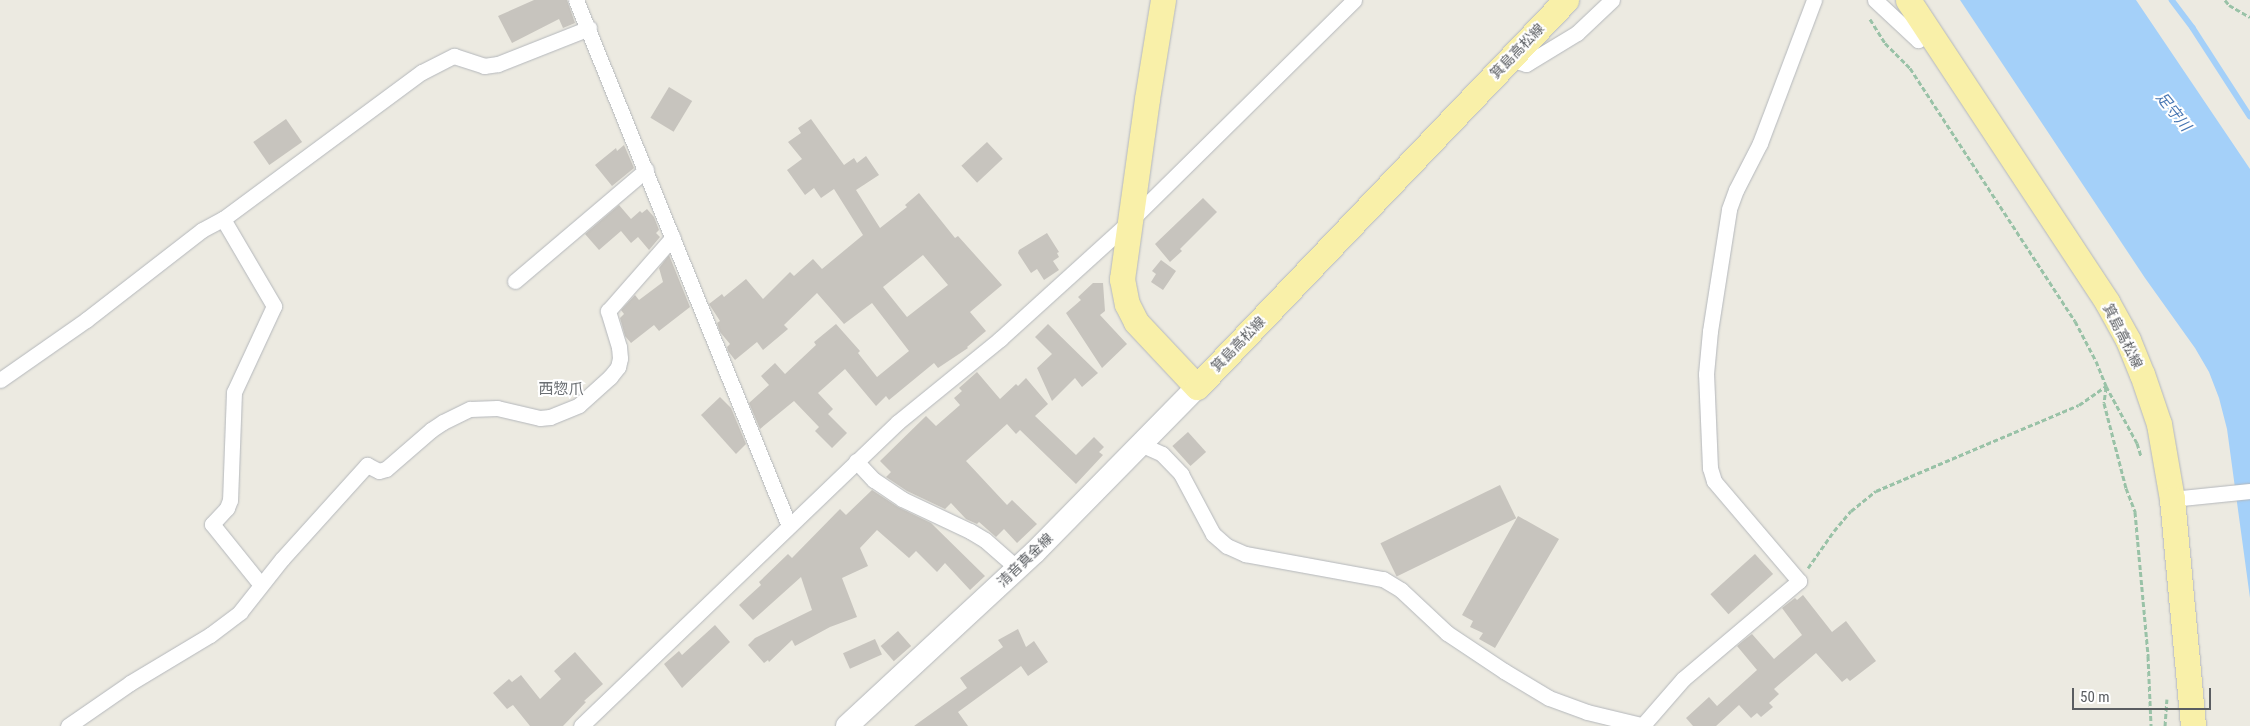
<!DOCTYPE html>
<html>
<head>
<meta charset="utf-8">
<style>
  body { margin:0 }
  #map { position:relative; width:2250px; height:726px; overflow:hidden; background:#eceae1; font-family:"Roboto Condensed","Noto Sans JP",sans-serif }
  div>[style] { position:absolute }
  .water>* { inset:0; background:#a4d0f9 }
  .stream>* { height:5.5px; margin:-2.75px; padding:0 2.75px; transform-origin:2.75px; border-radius:2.75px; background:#a4d0f9 }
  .building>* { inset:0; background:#c7c4be; transform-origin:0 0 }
  .path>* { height:3px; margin-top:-1.5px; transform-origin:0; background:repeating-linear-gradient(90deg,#99c2a7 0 5px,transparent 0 7.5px) }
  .roads { filter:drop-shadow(0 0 1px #b4b7bb) drop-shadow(0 0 1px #b4b7bb) }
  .minor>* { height:15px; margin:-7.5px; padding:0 7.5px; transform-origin:7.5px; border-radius:7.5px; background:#fff }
  .secondary>* { height:22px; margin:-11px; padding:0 11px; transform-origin:11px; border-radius:11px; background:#fff }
  .primary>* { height:25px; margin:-12.5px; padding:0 12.5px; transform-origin:12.5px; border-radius:12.5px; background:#f9f0a9 }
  span { translate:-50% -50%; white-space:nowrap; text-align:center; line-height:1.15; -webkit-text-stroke:4px #fff; paint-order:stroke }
  .street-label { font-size:14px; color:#5a5d61 }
  .water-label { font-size:15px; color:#4675b2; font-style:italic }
  .neighbourhood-label { font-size:15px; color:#6b6f73 }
  .scale { position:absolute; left:2072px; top:688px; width:139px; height:22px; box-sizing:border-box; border:2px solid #5a5d61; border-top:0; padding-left:6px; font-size:15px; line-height:18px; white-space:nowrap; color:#5a5d61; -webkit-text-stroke:4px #fff; paint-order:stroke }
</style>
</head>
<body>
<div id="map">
  <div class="water">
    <i style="clip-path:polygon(1960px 0,2136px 0,2250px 169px,2250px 598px,2227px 429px,2219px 398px,2209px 372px,2195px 348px,2145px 278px)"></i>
  </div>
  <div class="stream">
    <i style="left:2172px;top:0;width:35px;rotate:53deg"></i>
    <i style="left:2193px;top:28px;width:105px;rotate:57.1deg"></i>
  </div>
  <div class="building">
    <i style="clip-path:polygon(534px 0,567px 0,575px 23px,563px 28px,559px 19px,512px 43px,498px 16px)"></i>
    <i style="left:669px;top:87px;width:27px;height:36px;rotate:31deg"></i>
    <i style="left:286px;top:119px;width:28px;height:40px;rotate:55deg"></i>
    <i style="clip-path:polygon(evenodd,811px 119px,844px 165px,854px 158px,857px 163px,866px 156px,879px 175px,856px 190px,880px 228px,907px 207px,905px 205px,919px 193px,955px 238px,958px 236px,1002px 285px,970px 312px,986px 331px,967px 347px,968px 348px,938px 368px,934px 363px,889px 400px,886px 396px,876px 406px,845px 369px,818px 393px,833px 409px,828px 414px,847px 433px,832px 448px,815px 431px,819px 427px,794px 401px,760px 429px,749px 403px,769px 385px,761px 376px,775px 363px,785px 374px,816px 345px,814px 342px,836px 324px,860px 351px,858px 353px,877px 377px,909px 351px,872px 303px,844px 324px,817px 293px,784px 325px,788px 329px,763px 350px,757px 342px,735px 360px,728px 351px,727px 347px,730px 344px,720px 332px,717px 323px,720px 321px,709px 304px,722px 294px,724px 297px,746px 279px,763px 299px,790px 272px,794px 276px,813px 259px,822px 269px,863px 235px,834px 189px,821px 198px,814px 188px,805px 195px,787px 170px,802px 159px,788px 142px,801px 133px,798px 128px,811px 119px,923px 255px,948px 285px,907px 317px,883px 287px,923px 255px)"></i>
    <i style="left:987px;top:142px;width:23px;height:35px;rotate:47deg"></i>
    <i style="clip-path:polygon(624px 145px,634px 168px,612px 186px,595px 165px,616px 148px,617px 151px)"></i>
    <i style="clip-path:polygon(1203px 198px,1217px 212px,1180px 249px,1182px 251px,1170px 262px,1155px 244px)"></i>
    <i style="clip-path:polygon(619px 205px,631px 219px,640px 211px,642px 213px,647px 209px,654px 217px,659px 230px,656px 233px,660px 237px,649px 250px,638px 237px,631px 243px,621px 231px,599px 250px,585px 234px)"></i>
    <i style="clip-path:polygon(1047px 233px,1059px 252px,1057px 253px,1059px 257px,1053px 261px,1059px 270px,1044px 280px,1037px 269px,1031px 273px,1018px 253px,1019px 250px)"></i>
    <i style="clip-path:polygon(669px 255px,690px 307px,659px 331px,654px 325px,631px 343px,625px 336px,620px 318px,624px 314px,621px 310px,635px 295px,639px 300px,663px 282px,659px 268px)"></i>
    <i style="clip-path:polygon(1161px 260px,1176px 271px,1163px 290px,1151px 282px,1156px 274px,1152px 271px)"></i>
    <i style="clip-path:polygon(1093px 283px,1103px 283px,1105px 311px,1100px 315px,1127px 344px,1102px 368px,1066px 313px,1081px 300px,1078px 297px)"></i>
    <i style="clip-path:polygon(1048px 324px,1098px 373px,1082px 387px,1075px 378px,1052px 401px,1037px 368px,1052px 354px,1035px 337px)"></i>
    <i style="clip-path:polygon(977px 372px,1000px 399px,1016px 384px,1018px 386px,1026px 378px,1048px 404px,1035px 416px,1076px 455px,1094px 437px,1104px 447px,1099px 452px,1103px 455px,1076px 484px,1020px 430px,1016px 434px,1007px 424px,966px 461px,1007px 505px,1012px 500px,1037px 524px,1017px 543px,1004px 529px,996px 537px,979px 522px,977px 524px,966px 519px,951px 503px,945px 509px,907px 491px,886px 477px,891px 472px,880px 461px,926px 416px,936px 426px,960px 405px,954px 398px,962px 391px,959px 388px)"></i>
    <i style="clip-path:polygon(720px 397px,731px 408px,746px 444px,736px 454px,701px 415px)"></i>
    <i style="left:1188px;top:432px;width:27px;height:21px;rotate:48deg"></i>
    <i style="left:1500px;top:485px;width:37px;height:133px;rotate:64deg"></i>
    <i style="clip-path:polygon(872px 490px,898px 507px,931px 523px,985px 576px,970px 590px,945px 563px,937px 572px,916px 551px,909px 558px,877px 530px,860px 548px,868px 566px,842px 578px,857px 617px,830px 627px,795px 646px,792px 640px,769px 662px,768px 660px,764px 663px,748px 645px,755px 638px,812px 610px,801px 577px,753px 620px,739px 605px,761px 585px,759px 582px,788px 554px,792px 558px,840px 509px,846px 515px)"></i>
    <i style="clip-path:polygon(1518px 516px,1559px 539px,1495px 648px,1479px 639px,1483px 633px,1470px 627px,1473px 621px,1462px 615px)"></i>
    <i style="left:1755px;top:554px;width:27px;height:60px;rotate:48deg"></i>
    <i style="clip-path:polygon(1803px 595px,1832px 632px,1846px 621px,1876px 661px,1850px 681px,1847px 678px,1842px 682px,1816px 653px,1774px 689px,1779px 694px,1769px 703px,1773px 707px,1761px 717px,1757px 713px,1751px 718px,1739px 705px,1716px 726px,1693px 726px,1686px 718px,1709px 697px,1717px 706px,1757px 670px,1737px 646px,1744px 640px,1752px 634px,1774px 659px,1802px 635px,1782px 608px,1795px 598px,1797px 600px)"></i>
    <i style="clip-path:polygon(715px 625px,730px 642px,682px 688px,664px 664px,679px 651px,682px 655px)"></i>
    <i style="clip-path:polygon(1018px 629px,1026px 647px,1034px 641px,1048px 662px,1028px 676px,1021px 666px,958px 712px,968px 726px,914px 726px,967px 688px,960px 678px,1003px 647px,998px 640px)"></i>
    <i style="left:898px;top:631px;width:20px;height:23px;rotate:49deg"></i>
    <i style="left:875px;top:639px;width:17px;height:35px;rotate:66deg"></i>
    <i style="clip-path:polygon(575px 652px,603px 684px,584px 701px,586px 702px,563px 726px,530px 726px,513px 705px,507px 709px,493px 693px,509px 679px,512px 682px,521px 675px,540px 699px,561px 679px,554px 671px)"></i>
  </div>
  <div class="path">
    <i style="left:2225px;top:0;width:6px;rotate:51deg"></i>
    <i style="left:2229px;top:5px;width:24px;rotate:30deg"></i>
    <i style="left:1870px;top:19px;width:28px;rotate:58deg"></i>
    <i style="left:1885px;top:43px;width:35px;rotate:45deg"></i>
    <i style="left:1910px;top:68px;width:302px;rotate:56.9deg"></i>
    <i style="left:2075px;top:321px;width:45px;rotate:62.3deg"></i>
    <i style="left:2096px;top:361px;width:27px;rotate:68deg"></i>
    <i style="left:2106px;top:386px;width:65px;rotate:61.5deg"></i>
    <i style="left:2137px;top:443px;width:14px;rotate:73deg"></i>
    <i style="left:2106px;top:387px;width:16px;rotate:97deg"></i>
    <i style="left:2104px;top:403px;width:88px;rotate:75.5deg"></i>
    <i style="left:2126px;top:488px;width:26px;rotate:69deg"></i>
    <i style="left:2135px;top:512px;width:145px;rotate:84.8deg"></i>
    <i style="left:2148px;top:656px;width:70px;rotate:87.5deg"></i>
    <i style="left:1808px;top:568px;width:45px;rotate:-54.9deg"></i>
    <i style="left:1834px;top:531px;width:26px;rotate:-50deg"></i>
    <i style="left:1851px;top:511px;width:32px;rotate:-39deg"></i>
    <i style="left:1876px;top:491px;width:220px;rotate:-23deg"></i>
    <i style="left:2079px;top:405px;width:33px;rotate:-35deg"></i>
    <i style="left:2165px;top:726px;width:27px;rotate:-86deg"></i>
  </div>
  <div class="roads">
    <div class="minor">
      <i style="left:576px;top:0;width:567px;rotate:67.95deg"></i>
      <i style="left:1875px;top:0;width:59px;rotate:42.9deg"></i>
      <i style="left:1918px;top:40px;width:14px;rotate:-39deg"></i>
      <i style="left:1510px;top:59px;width:17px;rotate:17deg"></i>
      <i style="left:1526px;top:64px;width:60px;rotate:-31.3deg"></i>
      <i style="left:1577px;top:33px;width:48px;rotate:-43.3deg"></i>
      <i style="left:223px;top:219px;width:101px;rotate:59.6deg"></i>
      <i style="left:274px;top:306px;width:95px;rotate:114.9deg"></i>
      <i style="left:234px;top:392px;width:108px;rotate:92.1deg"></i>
      <i style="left:230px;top:500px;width:9px;rotate:111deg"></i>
      <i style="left:227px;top:508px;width:22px;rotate:133deg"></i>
      <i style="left:212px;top:524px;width:78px;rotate:51.2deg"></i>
      <i style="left:515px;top:281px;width:172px;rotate:-40.3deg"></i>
      <i style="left:0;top:380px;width:105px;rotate:-34.9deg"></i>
      <i style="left:86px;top:320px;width:147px;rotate:-37.8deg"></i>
      <i style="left:202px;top:230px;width:24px;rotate:-28deg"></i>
      <i style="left:223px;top:219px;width:247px;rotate:-36.5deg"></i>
      <i style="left:422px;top:72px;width:36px;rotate:-27deg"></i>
      <i style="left:454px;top:56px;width:32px;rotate:18deg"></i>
      <i style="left:484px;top:66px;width:14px;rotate:-8deg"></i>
      <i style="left:498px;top:64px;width:98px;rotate:-21.6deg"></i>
      <i style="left:1140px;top:444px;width:24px;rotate:24deg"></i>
      <i style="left:1162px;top:454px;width:28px;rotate:46deg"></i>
      <i style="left:1181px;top:474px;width:68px;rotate:61.9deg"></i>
      <i style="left:1213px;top:534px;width:18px;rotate:41deg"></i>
      <i style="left:1227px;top:546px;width:20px;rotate:24deg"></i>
      <i style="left:1245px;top:554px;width:140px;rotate:10.3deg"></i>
      <i style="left:1383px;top:579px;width:21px;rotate:31deg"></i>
      <i style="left:1401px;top:590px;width:63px;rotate:43.1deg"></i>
      <i style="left:1447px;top:633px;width:69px;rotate:33.7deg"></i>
      <i style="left:1504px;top:671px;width:52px;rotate:31deg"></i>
      <i style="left:1549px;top:698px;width:40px;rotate:20.2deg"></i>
      <i style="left:1587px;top:712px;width:60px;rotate:13.6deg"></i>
      <i style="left:856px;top:461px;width:26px;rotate:47deg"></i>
      <i style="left:874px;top:480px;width:34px;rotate:34deg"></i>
      <i style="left:902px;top:499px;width:75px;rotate:25.2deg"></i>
      <i style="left:970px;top:531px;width:17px;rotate:31deg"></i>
      <i style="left:985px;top:540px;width:43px;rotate:41.2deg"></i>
      <i style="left:2172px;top:499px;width:78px;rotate:-5.9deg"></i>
      <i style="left:1643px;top:725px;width:61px;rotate:-49deg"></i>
      <i style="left:1683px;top:679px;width:152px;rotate:-40.2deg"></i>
      <i style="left:1799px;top:581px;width:131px;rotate:-130.4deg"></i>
      <i style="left:1714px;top:481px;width:14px;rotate:-107deg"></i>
      <i style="left:1710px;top:468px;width:94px;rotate:-92.4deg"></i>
      <i style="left:1706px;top:374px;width:43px;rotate:-84.7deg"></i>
      <i style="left:1710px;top:331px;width:123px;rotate:-81.1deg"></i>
      <i style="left:1729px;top:209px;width:20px;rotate:-70deg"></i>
      <i style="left:1736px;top:190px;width:53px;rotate:-62.9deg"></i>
      <i style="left:1760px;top:143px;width:153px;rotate:-69.3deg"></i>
      <i style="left:68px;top:726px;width:75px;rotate:-34.7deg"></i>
      <i style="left:130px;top:683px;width:93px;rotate:-31deg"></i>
      <i style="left:210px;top:635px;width:38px;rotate:-37deg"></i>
      <i style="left:240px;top:612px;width:68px;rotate:-51.6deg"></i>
      <i style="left:282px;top:559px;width:127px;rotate:-47.9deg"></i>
      <i style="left:367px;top:465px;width:13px;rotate:27deg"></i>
      <i style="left:379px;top:471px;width:7px;rotate:-16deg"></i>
      <i style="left:386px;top:469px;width:60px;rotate:-40.9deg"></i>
      <i style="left:431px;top:430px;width:14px;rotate:-34deg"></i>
      <i style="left:443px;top:422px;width:30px;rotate:-26deg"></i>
      <i style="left:470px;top:409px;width:27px;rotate:-2deg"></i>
      <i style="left:497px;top:408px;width:44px;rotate:13.1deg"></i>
      <i style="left:540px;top:418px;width:10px;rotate:-6deg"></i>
      <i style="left:550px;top:417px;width:31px;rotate:-22deg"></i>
      <i style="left:579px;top:405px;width:42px;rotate:-42.1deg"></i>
      <i style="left:610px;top:377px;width:13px;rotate:-51deg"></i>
      <i style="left:618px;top:367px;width:9px;rotate:-77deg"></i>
      <i style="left:620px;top:358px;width:11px;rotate:-95deg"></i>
      <i style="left:619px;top:347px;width:38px;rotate:-107deg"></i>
      <i style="left:608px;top:311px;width:98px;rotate:-48.7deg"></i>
      <i style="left:581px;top:726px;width:439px;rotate:-43.8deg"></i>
      <i style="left:898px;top:422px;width:132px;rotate:-39.1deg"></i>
      <i style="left:1000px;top:339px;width:174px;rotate:-42.2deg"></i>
      <i style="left:1129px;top:222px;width:316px;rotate:-44.6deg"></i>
    </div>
    <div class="secondary">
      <i style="left:847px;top:726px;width:256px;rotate:-42.8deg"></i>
      <i style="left:1035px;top:552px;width:231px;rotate:-45.5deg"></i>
    </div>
    <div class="primary">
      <i style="left:1163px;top:0;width:100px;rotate:99.2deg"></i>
      <i style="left:1147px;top:99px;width:182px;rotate:97.9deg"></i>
      <i style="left:1122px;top:279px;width:25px;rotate:79deg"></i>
      <i style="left:1127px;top:304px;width:20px;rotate:63deg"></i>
      <i style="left:1136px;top:322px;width:89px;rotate:46.8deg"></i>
      <i style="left:1197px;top:387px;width:535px;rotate:-46.36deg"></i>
      <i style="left:1908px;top:0;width:362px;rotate:56.6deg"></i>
      <i style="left:2107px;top:302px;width:43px;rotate:61.1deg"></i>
      <i style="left:2128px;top:340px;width:37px;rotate:68deg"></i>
      <i style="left:2142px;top:374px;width:53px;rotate:71.2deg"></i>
      <i style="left:2159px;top:424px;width:76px;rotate:80.2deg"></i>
      <i style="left:2172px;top:499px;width:228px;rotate:84.7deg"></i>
    </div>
  </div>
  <div class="street-label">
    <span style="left:1517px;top:51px;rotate:-46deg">箕島高松線</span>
    <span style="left:2123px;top:336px;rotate:63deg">箕島高松線</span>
    <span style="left:1238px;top:344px;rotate:-46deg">箕島高松線</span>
    <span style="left:1025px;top:560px;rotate:-44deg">清音真金線</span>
  </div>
  <div class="water-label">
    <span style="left:2173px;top:112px;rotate:51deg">足守川</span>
  </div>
  <div class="neighbourhood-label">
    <span style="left:561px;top:390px">西惣爪</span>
  </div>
  <div class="scale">50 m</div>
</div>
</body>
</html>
